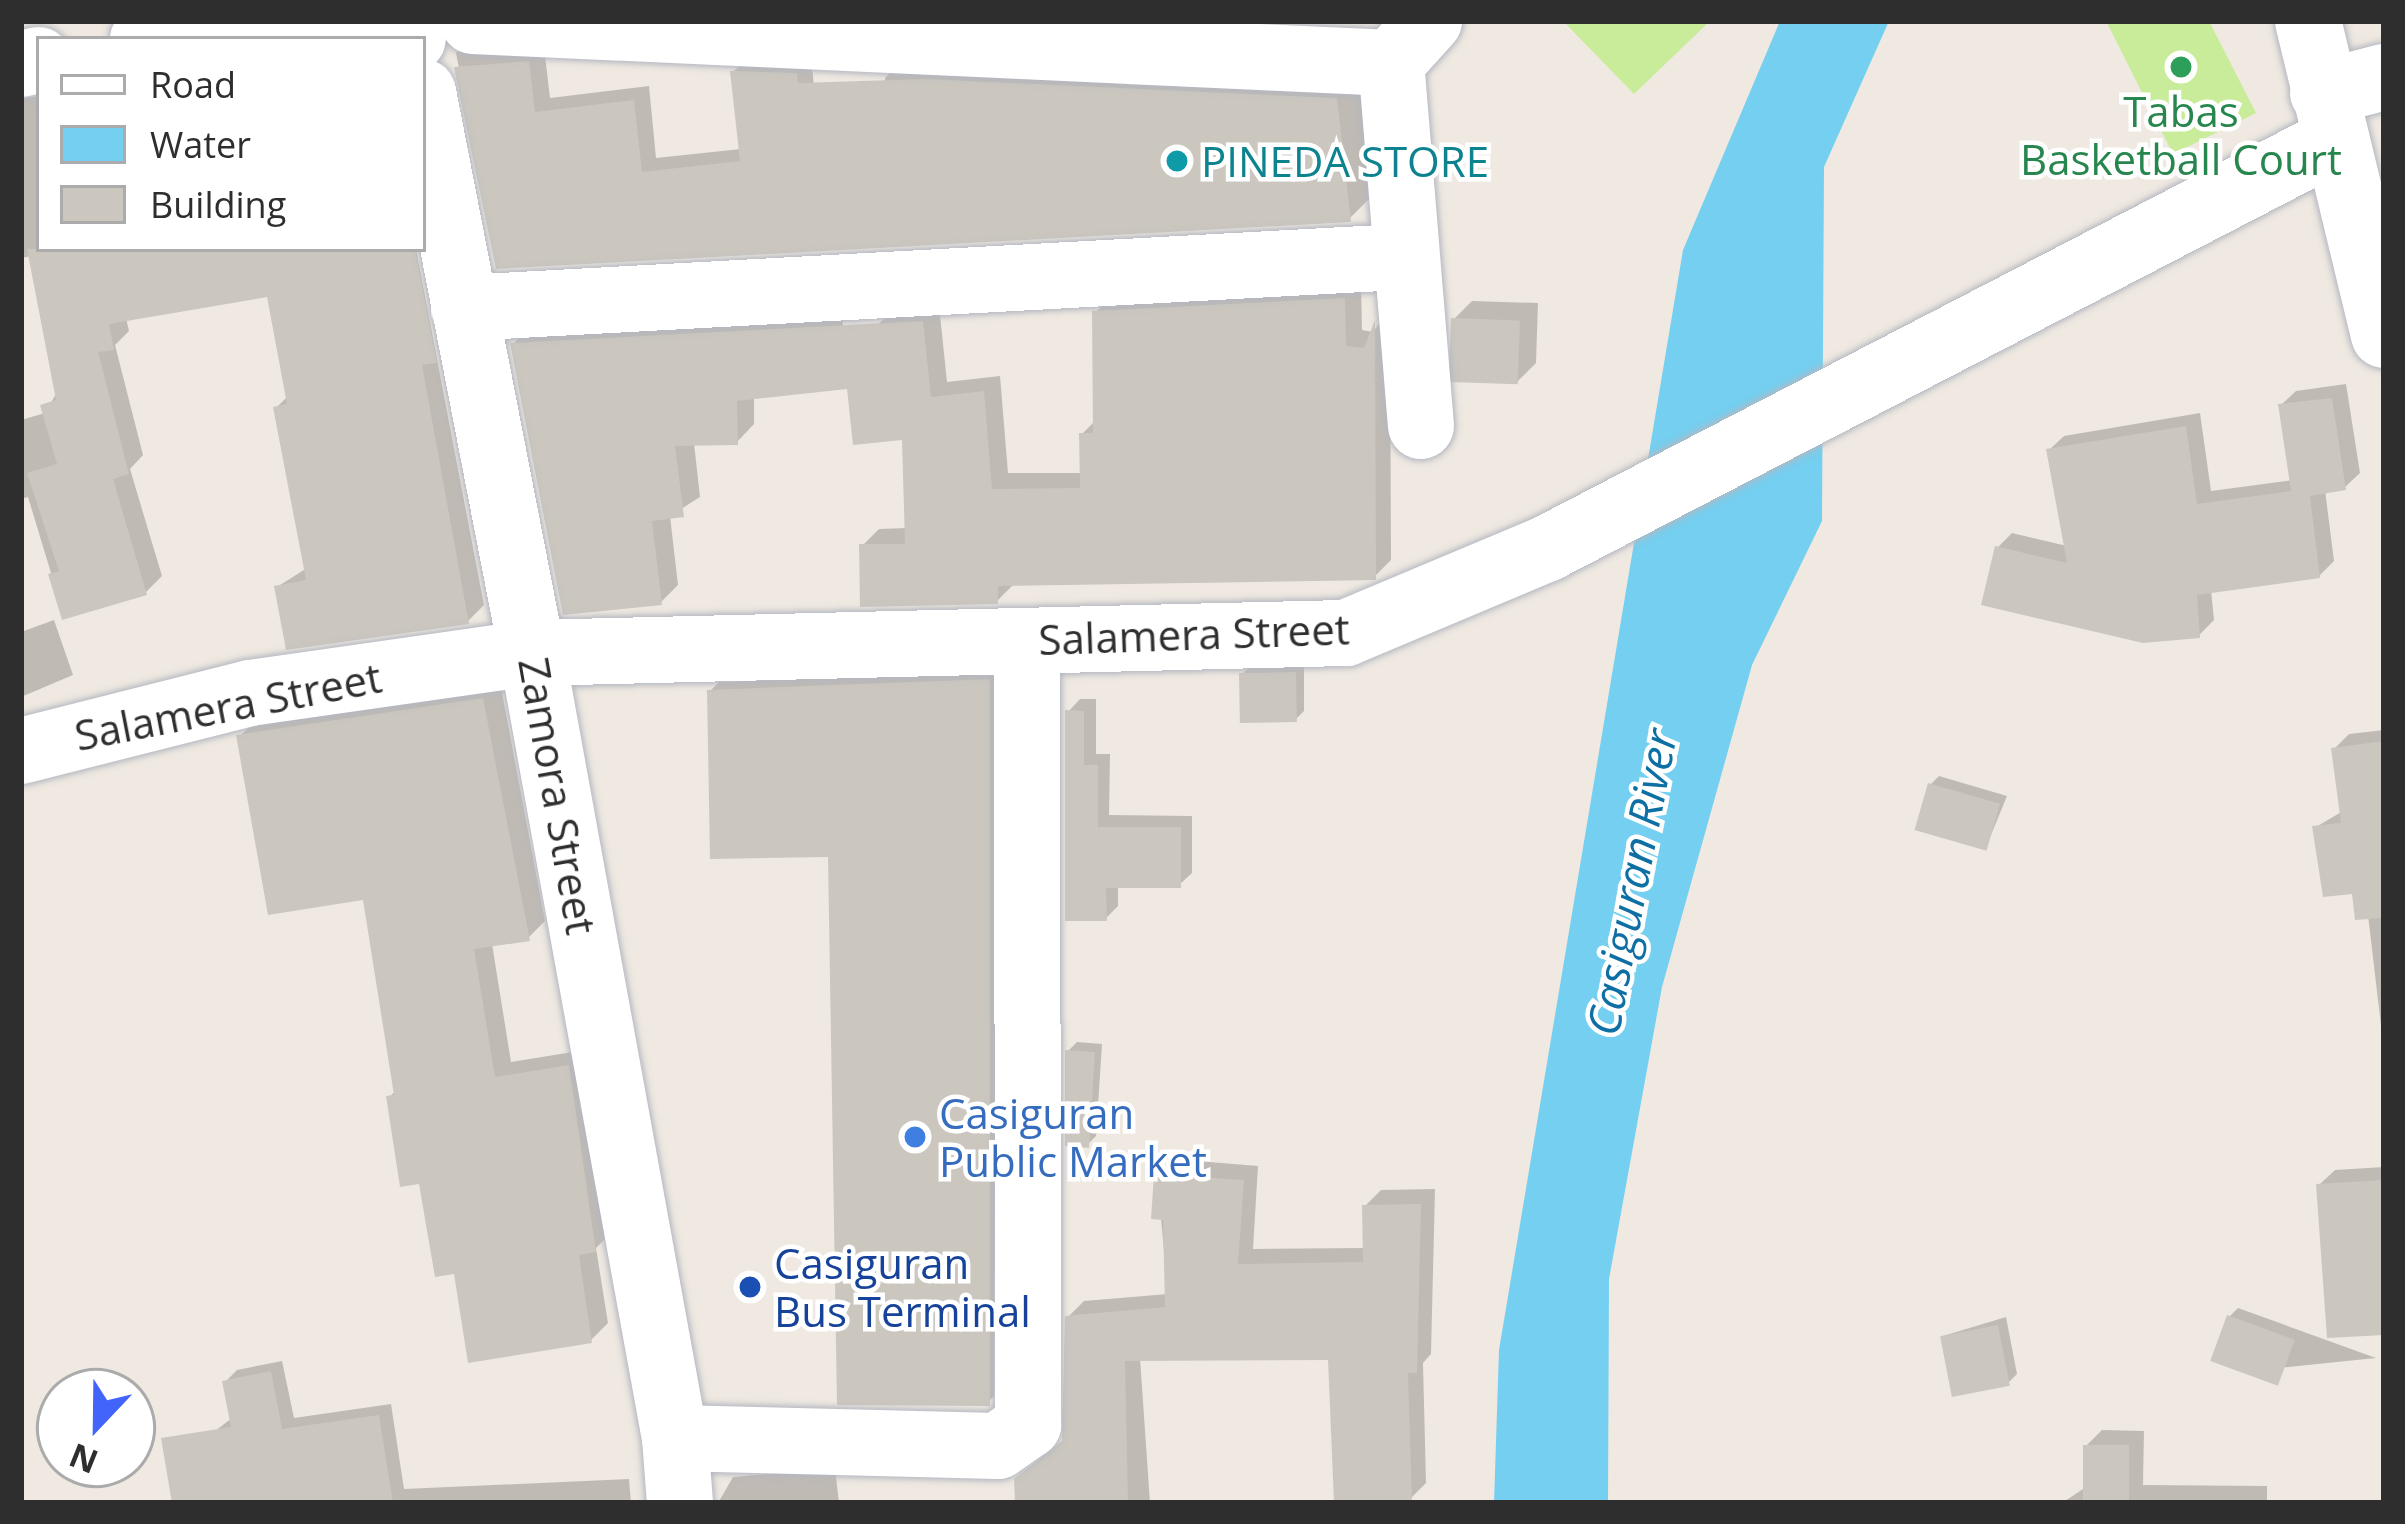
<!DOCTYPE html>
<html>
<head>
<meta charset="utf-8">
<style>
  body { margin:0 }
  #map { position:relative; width:2405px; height:1524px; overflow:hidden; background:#efe9e1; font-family:"Open Sans",sans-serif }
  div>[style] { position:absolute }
  .pitch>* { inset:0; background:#c9ec9a }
  .water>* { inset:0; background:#75cff0 }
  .shadow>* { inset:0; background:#0003 }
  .building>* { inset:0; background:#cbc7bf; transform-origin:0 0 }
  .roads { filter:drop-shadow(0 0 3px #b4b7c1) drop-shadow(0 0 3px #b4b7c1) }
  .minor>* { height:66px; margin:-33px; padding:0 33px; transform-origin:33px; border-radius:33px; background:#fff }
  .dots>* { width:33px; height:33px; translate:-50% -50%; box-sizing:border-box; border:6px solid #fff; border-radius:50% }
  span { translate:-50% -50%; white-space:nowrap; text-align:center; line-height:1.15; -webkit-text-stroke:9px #fff; paint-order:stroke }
  .leisure-label { font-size:42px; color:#27864d }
  .culture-label { font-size:42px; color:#0d838f }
  .left { translate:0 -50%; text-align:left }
  .street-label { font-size:42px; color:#2e2e2e }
  .shop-label { font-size:42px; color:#366cbe }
  .transit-label { font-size:42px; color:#164399 }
  .water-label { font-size:45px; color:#0d6fa3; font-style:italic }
  .frame { position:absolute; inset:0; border:24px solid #2e2e2e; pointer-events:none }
  .legend { position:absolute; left:36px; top:36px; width:390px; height:216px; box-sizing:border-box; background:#fff; border:3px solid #ababab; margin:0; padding:15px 21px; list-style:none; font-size:36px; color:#2e2e2e }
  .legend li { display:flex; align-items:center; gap:24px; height:60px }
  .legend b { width:60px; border:3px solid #ababab }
  .north { position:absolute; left:36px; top:1368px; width:120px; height:120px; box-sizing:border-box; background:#fff; border:3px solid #ababab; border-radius:50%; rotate:202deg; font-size:33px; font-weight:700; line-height:48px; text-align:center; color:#2e2e2e }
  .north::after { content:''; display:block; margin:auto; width:42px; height:54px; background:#4264fb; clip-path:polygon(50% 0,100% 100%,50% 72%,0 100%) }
</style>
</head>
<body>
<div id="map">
  <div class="pitch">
    <i style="clip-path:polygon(1563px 21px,1710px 21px,1634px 94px)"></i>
    <i style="clip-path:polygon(2106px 21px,2209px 21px,2256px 113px,2173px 154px)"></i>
  </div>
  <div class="water">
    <i style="clip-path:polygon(1780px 21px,1889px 21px,1824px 167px,1822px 521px,1752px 665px,1662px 987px,1609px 1279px,1608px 1503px,1494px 1503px,1499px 1350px,1683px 250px)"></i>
  </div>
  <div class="shadow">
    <i style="clip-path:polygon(470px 38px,544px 47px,550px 98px,649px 86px,656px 158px,741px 149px,733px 72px,748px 57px,811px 59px,831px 233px,498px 266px,456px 53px)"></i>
    <i style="clip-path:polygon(914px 49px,1366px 70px,1378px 190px,1349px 219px,883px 245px,885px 78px)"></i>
    <i style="clip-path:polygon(39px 96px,39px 249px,416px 249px,484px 605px,468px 621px,277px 587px,307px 568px,276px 408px,288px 396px,269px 293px,126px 318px,129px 331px,115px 345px,143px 455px,130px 469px,162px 576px,146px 592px,64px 616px,28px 497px,21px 499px,21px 420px,45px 413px,57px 392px,32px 256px,21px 258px,21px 99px)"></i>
    <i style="clip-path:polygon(1361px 282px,1362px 330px,1373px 332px,1390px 308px,1391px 560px,1374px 577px,1015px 583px,997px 601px,862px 546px,879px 529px,908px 528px,905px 437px,848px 371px,754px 396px,754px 424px,737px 442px,694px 443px,700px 497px,670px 516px,678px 585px,661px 602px,513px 344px,530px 327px,841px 310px,846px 350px,899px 307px,939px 305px,947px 382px,1000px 376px,1008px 473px,1083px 473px,1082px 434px,1096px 420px,1095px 313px,1112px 296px)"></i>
    <i style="clip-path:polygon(1472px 301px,1538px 303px,1536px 363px,1517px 382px,1454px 319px)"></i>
    <i style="clip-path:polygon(2346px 384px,2360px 473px,2345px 487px,2325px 490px,2334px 561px,2319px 576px,2211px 590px,2214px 620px,2199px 635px,1997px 548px,2012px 533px,2067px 546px,2049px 450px,2064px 436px,2200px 413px,2211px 491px,2293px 480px,2281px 405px,2296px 391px)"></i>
    <i style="clip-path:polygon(54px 620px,73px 675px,21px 697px,21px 632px)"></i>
    <i style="clip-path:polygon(1304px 664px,1304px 711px,1296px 719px,1242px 674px,1251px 666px)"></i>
    <i style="clip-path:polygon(997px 672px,994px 1396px,985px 1405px,831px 854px,710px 691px,719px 682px)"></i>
    <i style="clip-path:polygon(500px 682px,545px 921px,528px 938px,492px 944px,511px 1062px,585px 1050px,612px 1232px,596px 1248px,608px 1323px,591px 1340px,456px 1271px,389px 1097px,397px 1090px,366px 897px,240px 736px,257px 719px)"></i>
    <i style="clip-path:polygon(1080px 699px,1096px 699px,1096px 754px,1110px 754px,1109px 815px,1192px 816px,1192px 873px,1179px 885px,1118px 885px,1118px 906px,1106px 918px,1068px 712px)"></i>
    <i style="clip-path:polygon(2384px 730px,2384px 887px,2316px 827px,2343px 811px,2334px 749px,2349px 734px)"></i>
    <i style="clip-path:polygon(1939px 776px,2007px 796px,1986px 847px,1930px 785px)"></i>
    <i style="clip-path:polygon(2384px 900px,2384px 1051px,2368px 915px)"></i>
    <i style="clip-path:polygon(1077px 1042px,1102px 1044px,1096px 1136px,1088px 1144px,1068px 1051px)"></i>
    <i style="clip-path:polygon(1173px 1159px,1258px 1166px,1253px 1249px,1366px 1248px,1365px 1206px,1381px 1190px,1435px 1189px,1431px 1354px,1423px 1363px,1426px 1483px,1411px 1498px,1331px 1357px,1140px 1358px,1150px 1503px,1018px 1503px,1017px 1480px,1065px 1439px,1068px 1317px,1084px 1301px,1168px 1294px,1157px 1175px)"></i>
    <i style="clip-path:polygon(2384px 1167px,2384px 1332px,2319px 1185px,2335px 1170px)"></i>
    <i style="clip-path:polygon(2238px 1308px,2376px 1358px,2248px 1371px,2229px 1317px)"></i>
    <i style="clip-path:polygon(2006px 1317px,2017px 1374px,2008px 1383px,1943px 1336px)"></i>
    <i style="clip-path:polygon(282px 1361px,294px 1418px,391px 1404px,404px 1489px,629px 1479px,631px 1503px,228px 1503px,215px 1431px,232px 1418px,225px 1382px,237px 1370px)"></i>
    <i style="clip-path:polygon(2102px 1430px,2144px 1431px,2143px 1485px,2267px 1486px,2267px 1503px,2062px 1503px,2086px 1487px,2086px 1446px)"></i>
    <i style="clip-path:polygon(835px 1468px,839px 1503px,718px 1503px,733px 1477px)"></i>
  </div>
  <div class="building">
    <i style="clip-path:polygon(529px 61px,535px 112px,634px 100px,642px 172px,740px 161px,730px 71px,736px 71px,797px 73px,798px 83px,928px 79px,1337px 98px,1351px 222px,496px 269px,454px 67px)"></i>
    <i style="clip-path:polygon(27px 249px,415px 249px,437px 363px,422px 365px,469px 624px,286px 650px,274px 586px,306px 580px,273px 407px,287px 404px,267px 297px,109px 324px,114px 350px,98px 352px,129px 474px,113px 479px,147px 595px,62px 620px,48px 574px,59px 571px,27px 473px,57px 464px,40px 405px,56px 400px)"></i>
    <i style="clip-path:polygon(1345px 298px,1346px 346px,1364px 348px,1375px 320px,1376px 580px,998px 586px,998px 604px,860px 607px,859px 544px,905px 544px,902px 440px,853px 445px,847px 389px,737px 401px,738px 445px,675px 446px,684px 517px,652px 521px,662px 605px,563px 615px,510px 343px,923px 321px,931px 397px,984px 391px,992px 489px,1080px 488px,1079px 433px,1093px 433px,1092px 311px)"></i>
    <i style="left:1451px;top:318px;width:69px;height:64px;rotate:2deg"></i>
    <i style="clip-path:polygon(2332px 398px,2346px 490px,2310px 496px,2320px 578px,2197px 595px,2200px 638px,2143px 643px,1981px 605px,1995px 546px,2067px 563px,2046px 449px,2186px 426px,2197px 504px,2291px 491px,2278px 404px)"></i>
    <i style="left:1296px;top:672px;width:50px;height:57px;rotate:89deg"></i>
    <i style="clip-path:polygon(990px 679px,990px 1406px,837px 1405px,828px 857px,710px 859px,707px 690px)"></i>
    <i style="clip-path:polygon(483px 698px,530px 941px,474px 949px,495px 1077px,569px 1065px,596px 1252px,579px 1255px,592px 1343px,468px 1363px,454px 1274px,435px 1277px,419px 1184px,400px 1187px,386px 1096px,394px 1095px,363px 900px,268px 915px,236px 735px)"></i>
    <i style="clip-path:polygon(1065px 710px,1084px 711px,1084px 765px,1098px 765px,1098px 827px,1181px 827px,1181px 888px,1106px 888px,1107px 921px,1065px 921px)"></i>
    <i style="clip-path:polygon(2384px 741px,2384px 918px,2355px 920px,2352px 894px,2323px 897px,2312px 826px,2341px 823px,2331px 748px)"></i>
    <i style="left:1928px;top:783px;width:75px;height:49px;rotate:16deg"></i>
    <i style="clip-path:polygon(1065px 1050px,1095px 1052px,1089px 1148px,1065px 1146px)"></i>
    <i style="clip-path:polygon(1154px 1174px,1244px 1180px,1238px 1264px,1363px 1262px,1362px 1205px,1421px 1204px,1417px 1373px,1408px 1373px,1412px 1501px,1334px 1503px,1328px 1360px,1125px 1361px,1128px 1503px,1015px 1503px,1014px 1479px,1062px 1441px,1065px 1316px,1165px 1307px,1163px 1220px,1151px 1219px)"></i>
    <i style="clip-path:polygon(2384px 1180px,2384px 1335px,2327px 1338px,2316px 1184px)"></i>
    <i style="left:2227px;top:1315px;width:72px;height:49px;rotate:20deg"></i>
    <i style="left:1998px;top:1325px;width:62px;height:59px;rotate:79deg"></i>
    <i style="clip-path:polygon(271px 1371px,282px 1429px,379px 1415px,393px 1503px,172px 1503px,161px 1438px,231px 1427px,222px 1381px)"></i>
    <i style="left:2083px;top:1445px;width:46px;height:58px"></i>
  </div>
  <div class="roads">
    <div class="minor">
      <i style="left:410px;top:21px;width:18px;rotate:81deg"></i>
      <i style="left:473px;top:21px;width:919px;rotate:2.62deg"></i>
      <i style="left:2308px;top:21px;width:323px;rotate:76.4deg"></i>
      <i style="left:143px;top:39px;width:211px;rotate:-4.9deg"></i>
      <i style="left:21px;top:64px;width:18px;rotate:-13deg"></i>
      <i style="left:423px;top:92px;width:571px;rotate:79deg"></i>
      <i style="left:532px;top:653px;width:798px;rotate:79.68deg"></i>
      <i style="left:675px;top:1438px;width:65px;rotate:85.6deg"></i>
      <i style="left:2323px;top:93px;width:63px;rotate:-14.7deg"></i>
      <i style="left:464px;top:308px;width:938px;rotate:-3.12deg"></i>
      <i style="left:1421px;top:426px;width:364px;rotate:-94.7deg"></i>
      <i style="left:1391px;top:63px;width:57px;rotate:-47.9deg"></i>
      <i style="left:21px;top:751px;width:236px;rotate:-14.2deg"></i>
      <i style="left:250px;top:693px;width:285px;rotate:-8.1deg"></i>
      <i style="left:532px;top:653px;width:814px;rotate:-1.41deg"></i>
      <i style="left:1346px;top:633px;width:219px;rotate:-22.8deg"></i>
      <i style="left:1548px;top:548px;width:885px;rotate:-27.38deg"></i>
      <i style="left:675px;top:1438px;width:323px;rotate:1.4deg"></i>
      <i style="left:998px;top:1446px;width:37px;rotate:-35deg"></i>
      <i style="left:1028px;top:1425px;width:784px;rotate:-90.07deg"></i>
    </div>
  </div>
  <div class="dots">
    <i style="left:2181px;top:67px;background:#2e9e5b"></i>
    <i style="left:1177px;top:161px;background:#0f9aa8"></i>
    <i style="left:915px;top:1137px;background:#3f7fe0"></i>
    <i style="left:750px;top:1287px;background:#1a4fb4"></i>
  </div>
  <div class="leisure-label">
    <span style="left:2181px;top:135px">Tabas<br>Basketball Court</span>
  </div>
  <div class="culture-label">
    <span class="left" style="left:1201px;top:161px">PINEDA STORE</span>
  </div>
  <div class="street-label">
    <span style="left:1194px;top:634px;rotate:-2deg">Salamera Street</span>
    <span style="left:228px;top:706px;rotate:-11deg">Salamera Street</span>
    <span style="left:558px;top:796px;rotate:80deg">Zamora Street</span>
  </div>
  <div class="shop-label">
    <span class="left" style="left:939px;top:1137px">Casiguran<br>Public Market</span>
  </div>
  <div class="transit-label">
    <span class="left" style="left:774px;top:1287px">Casiguran<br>Bus Terminal</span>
  </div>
  <div class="water-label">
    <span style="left:1631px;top:882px;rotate:-79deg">Casiguran River</span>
  </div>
  <div class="frame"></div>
  <ul class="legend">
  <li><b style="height:15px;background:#fff"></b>Road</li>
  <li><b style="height:33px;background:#75cff0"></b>Water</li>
  <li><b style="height:33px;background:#cbc7bf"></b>Building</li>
  </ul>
  <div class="north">N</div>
</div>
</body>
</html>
